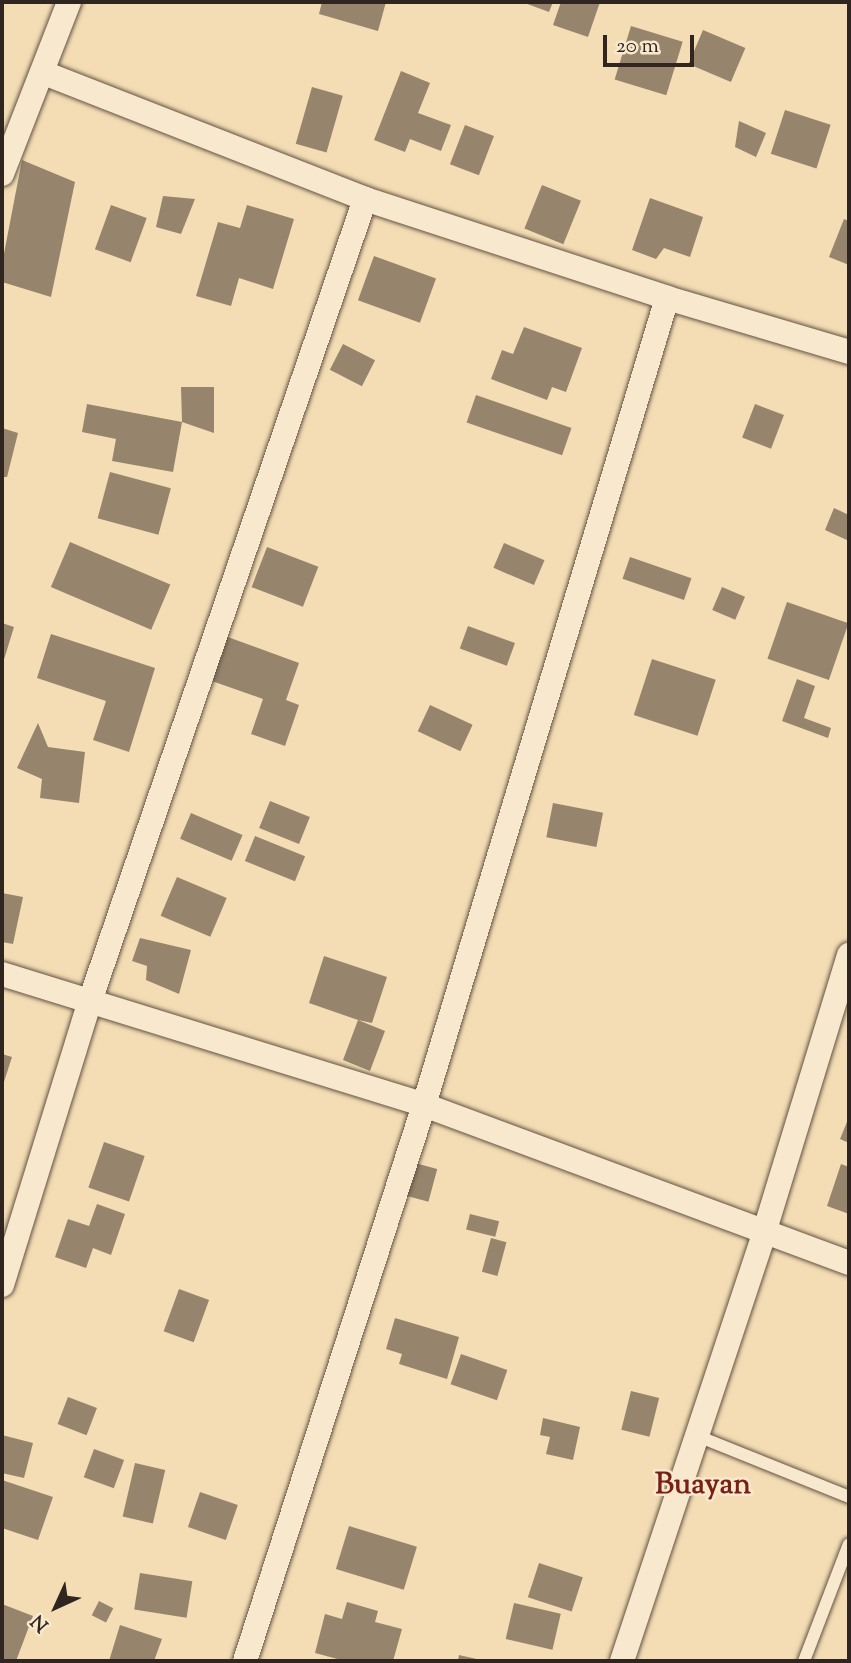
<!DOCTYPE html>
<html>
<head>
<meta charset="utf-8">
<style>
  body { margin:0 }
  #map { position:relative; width:851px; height:1663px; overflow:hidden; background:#f4ddb4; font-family:"Sorts Mill Goudy",serif }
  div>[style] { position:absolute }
  .building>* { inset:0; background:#96856c; transform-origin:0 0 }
  .roads { filter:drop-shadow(0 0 2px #625344) drop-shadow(0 0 2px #625344) }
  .service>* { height:12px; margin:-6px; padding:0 6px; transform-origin:6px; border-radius:6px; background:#f8e9ce }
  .minor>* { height:24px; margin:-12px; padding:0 12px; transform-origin:12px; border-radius:12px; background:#f8e9ce }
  span { translate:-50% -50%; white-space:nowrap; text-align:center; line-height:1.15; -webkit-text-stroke:5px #f8e9ce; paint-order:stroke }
  .quarter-label { font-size:30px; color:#7a1f14; font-weight:700 }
  .frame { position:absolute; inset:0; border:4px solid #31251f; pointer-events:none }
  .north { position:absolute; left:21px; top:1572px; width:70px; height:70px; -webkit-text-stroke:5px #f8e9ce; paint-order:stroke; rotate:225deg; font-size:19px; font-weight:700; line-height:28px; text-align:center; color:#31251f }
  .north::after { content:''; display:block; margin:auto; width:24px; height:32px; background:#31251f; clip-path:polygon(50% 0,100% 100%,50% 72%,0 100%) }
  .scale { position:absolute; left:603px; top:35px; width:91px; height:32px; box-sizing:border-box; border:4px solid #31251f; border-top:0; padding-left:9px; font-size:21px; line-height:24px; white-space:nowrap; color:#31251f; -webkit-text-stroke:5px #f8e9ce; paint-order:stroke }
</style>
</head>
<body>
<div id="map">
  <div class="building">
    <i style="clip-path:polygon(322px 2px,386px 2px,378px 31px,319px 14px)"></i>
    <i style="clip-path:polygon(522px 2px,553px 2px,549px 12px)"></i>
    <i style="clip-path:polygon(561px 2px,600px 2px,588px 37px,553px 25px)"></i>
    <i style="left:631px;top:26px;width:54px;height:56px;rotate:17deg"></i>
    <i style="left:703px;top:30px;width:46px;height:37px;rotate:23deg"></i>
    <i style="clip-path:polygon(401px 71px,430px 83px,418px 113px,451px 125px,441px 151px,410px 139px,405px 152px,374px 140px)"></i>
    <i style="left:312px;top:87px;width:32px;height:59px;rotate:16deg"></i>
    <i style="left:785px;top:110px;width:48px;height:46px;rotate:18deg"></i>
    <i style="clip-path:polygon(739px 121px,766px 133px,756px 157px,735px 147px)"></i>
    <i style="left:465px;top:125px;width:31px;height:42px;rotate:21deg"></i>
    <i style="clip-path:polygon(22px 160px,75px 182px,51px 297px,2px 282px,2px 264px)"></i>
    <i style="left:542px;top:185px;width:42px;height:47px;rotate:22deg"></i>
    <i style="clip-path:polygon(163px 196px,195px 199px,181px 234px,156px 227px)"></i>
    <i style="clip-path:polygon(650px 198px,703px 217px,690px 257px,664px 248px,656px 259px,632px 250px)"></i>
    <i style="left:111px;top:205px;width:38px;height:47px;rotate:20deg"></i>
    <i style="clip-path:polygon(247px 205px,294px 219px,273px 289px,239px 278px,231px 306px,196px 296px,218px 222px,240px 228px)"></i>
    <i style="clip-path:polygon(844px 219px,849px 221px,849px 265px,829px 257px)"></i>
    <i style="left:374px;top:256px;width:66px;height:47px;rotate:20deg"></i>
    <i style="clip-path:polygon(524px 327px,582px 348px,566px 392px,552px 387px,547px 400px,491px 379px,502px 350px,513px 354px)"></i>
    <i style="left:343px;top:344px;width:36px;height:29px;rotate:27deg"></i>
    <i style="clip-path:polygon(181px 387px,214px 387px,214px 433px,182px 422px)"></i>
    <i style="left:476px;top:395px;width:101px;height:29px;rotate:19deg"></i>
    <i style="clip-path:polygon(87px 404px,182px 422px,173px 472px,112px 461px,116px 439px,82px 432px)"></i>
    <i style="left:755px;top:404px;width:31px;height:36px;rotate:21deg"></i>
    <i style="clip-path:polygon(2px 428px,18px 433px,7px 477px,2px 477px)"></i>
    <i style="left:110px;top:472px;width:63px;height:48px;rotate:15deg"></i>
    <i style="clip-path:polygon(834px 508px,849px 515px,849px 541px,825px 530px)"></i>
    <i style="left:70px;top:542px;width:109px;height:49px;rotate:23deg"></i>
    <i style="left:504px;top:543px;width:44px;height:27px;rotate:23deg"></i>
    <i style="left:267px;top:547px;width:55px;height:43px;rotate:21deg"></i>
    <i style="left:630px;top:557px;width:65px;height:23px;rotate:19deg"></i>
    <i style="left:722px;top:587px;width:25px;height:25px;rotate:23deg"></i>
    <i style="left:787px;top:602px;width:65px;height:60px;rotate:19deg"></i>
    <i style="clip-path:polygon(2px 623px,14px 627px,2px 666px)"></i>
    <i style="left:468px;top:626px;width:50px;height:24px;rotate:20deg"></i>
    <i style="clip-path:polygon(51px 634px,155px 668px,129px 752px,93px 740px,106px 701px,37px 678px)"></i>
    <i style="clip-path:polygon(225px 636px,299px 663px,286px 700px,299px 705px,285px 746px,251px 734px,263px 699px,209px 680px)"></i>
    <i style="left:652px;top:659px;width:67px;height:59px;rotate:18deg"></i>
    <i style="clip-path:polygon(797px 679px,815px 686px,804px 718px,831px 728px,828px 738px,782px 721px)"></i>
    <i style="left:430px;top:705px;width:47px;height:29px;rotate:25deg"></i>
    <i style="clip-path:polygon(38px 723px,48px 747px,85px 752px,79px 803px,40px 798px,42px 779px,17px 768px)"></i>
    <i style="left:270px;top:801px;width:43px;height:29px;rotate:22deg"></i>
    <i style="left:553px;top:803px;width:51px;height:35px;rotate:11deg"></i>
    <i style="left:191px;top:813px;width:56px;height:28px;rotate:23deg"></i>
    <i style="left:255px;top:836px;width:54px;height:27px;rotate:22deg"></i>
    <i style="left:177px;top:877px;width:54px;height:42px;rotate:23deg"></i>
    <i style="clip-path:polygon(2px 893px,23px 897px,13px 944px,2px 942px)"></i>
    <i style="clip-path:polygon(140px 938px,191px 950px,179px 994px,146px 980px,147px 966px,132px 961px)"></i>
    <i style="clip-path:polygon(324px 956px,387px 977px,372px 1023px,358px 1020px,385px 1031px,370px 1071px,343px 1060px,358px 1020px,309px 1003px)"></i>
    <i style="clip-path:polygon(2px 1054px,12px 1057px,2px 1088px)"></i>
    <i style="clip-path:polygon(849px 1117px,849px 1143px,840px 1139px)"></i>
    <i style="left:104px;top:1142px;width:43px;height:48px;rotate:19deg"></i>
    <i style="left:415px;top:1163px;width:23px;height:34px;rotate:15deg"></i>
    <i style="clip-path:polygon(841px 1164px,849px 1167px,849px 1214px,827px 1206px)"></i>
    <i style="clip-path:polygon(97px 1204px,125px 1214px,111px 1255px,93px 1248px,86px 1268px,55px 1257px,68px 1219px,89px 1226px)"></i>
    <i style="left:470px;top:1214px;width:30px;height:16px;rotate:14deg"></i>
    <i style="left:491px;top:1238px;width:16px;height:35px;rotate:15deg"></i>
    <i style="left:179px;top:1289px;width:32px;height:45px;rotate:20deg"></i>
    <i style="clip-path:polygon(395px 1318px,459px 1337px,447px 1379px,399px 1364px,402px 1354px,386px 1349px)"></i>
    <i style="left:461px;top:1354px;width:49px;height:32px;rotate:19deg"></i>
    <i style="left:631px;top:1391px;width:29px;height:40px;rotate:14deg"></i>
    <i style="left:68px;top:1397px;width:31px;height:29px;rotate:21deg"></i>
    <i style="clip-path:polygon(543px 1418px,580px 1427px,573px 1460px,546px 1454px,550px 1437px,540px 1435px)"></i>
    <i style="clip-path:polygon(2px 1435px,33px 1443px,24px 1478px,2px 1473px)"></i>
    <i style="left:94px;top:1449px;width:32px;height:30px;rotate:20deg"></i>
    <i style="left:135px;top:1463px;width:31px;height:55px;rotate:13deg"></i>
    <i style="clip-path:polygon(2px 1480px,53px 1497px,38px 1540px,2px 1528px)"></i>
    <i style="left:200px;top:1492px;width:40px;height:37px;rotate:19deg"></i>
    <i style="left:349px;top:1526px;width:71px;height:45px;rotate:17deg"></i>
    <i style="left:539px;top:1563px;width:46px;height:36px;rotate:18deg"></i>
    <i style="left:140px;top:1573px;width:53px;height:37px;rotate:9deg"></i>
    <i style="left:99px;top:1601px;width:16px;height:16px;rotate:27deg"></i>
    <i style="clip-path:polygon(347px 1602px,378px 1611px,375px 1622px,402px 1629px,393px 1661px,345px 1661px,315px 1653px,325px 1614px,342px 1619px)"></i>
    <i style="left:514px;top:1603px;width:48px;height:37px;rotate:13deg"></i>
    <i style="clip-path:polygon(2px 1604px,33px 1616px,16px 1661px,2px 1661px)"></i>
    <i style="clip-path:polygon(120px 1625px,162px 1639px,154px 1661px,109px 1661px)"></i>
    <i style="clip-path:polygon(459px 1655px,481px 1660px,481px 1661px,458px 1661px)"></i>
  </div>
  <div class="roads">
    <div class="service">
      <i style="left:695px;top:1435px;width:166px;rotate:21.9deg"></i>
      <i style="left:804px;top:1661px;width:125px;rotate:-69deg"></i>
    </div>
    <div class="minor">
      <i style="left:44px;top:73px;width:345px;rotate:21.4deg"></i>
      <i style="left:365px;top:199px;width:318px;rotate:18.1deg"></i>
      <i style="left:667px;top:298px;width:190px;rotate:16.5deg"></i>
      <i style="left:2px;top:174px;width:185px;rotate:-68.7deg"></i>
      <i style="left:2px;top:974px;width:442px;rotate:17.2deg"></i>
      <i style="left:424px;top:1105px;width:453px;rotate:20.4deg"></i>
      <i style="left:2px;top:1285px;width:297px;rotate:-72.8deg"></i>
      <i style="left:90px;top:1001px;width:848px;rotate:-71.07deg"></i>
      <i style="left:245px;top:1661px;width:584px;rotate:-72.15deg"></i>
      <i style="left:424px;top:1105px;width:843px;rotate:-73.24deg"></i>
      <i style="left:622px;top:1661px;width:451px;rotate:-71.6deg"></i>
      <i style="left:764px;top:1233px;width:291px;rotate:-73deg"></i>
    </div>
  </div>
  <div class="quarter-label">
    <span style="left:703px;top:1486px">Buayan</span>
  </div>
  <div class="frame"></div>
  <div class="north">N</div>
  <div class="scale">20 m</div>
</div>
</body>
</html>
